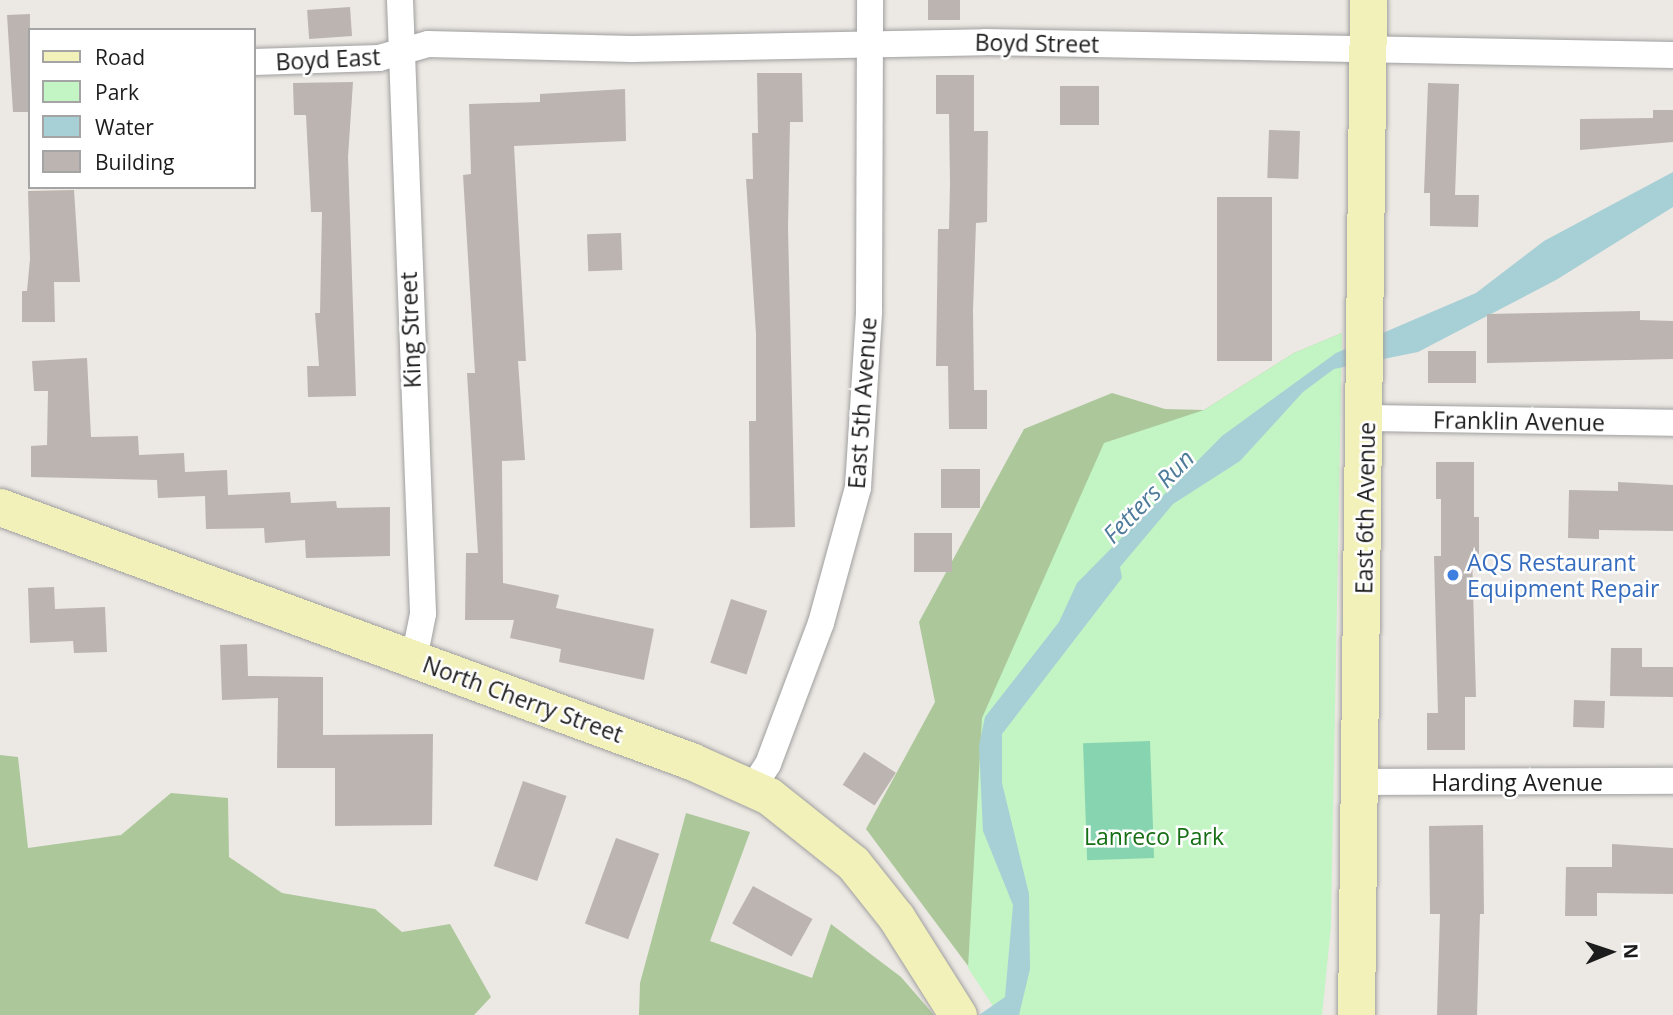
<!DOCTYPE html>
<html>
<head>
<meta charset="utf-8">
<style>
  body { margin:0 }
  #map { position:relative; width:1673px; height:1015px; overflow:hidden; background:#ece8e3; font-family:"Open Sans",sans-serif }
  div>[style] { position:absolute }
  .forest>* { inset:0; background:#acc89b }
  .park>* { inset:0; background:#c3f4c3 }
  .pitch>* { inset:0; background:#87d5b0; transform-origin:0 0 }
  .water>* { inset:0; background:#a7d0d6 }
  .building>* { inset:0; background:#bcb4b0; transform-origin:0 0 }
  .roads { filter:drop-shadow(0 0 2px #a0a0a0) drop-shadow(0 0 2px #a0a0a0) }
  .street>* { height:26px; margin:-13px; padding:0 13px; transform-origin:13px; border-radius:13px; background:#fff }
  .secondary>* { height:37px; margin:-18.5px; padding:0 18.5px; transform-origin:18.5px; border-radius:18.5px; background:#f3f1ba }
  .dots>* { width:19px; height:19px; translate:-50% -50%; box-sizing:border-box; border:4px solid #fff; border-radius:50% }
  span { translate:-50% -50%; white-space:nowrap; text-align:center; line-height:1.15; -webkit-text-stroke:5px #fff; paint-order:stroke }
  .street-label { font-size:23px; color:#1c1c1c }
  .shop-label { font-size:23px; color:#366cbe }
  .left { translate:0 -50%; text-align:left }
  .park-label { font-size:23px; color:#166f15 }
  .water-label { font-size:24px; color:#4f7b9b; font-style:italic }
  .legend { position:absolute; left:28px; top:28px; width:228px; height:161px; box-sizing:border-box; background:#fff; border:2px solid #a4a4a4; margin:0; padding:9px 12px; list-style:none; font-size:21px; color:#1c1c1c }
  .legend li { display:flex; align-items:center; gap:14px; height:35px }
  .legend b { width:35px; border:2px solid #a4a4a4 }
  .north { position:absolute; left:1575px; top:917px; width:70px; height:70px; -webkit-text-stroke:5px #fff; paint-order:stroke; rotate:88deg; font-size:19px; font-weight:700; line-height:28px; text-align:center; color:#1c1c1c }
  .north::after { content:''; display:block; margin:auto; width:24px; height:32px; background:#1c1c1c; clip-path:polygon(50% 0,100% 100%,50% 72%,0 100%) }
</style>
</head>
<body>
<div id="map">
  <div class="forest">
    <i style="clip-path:polygon(1342px 333px,980px 982px,866px 829px,935px 702px,919px 622px,1024px 429px,1112px 393px,1165px 409px,1204px 410px,1294px 353px)"></i>
    <i style="clip-path:polygon(0 755px,18px 757px,28px 848px,121px 835px,171px 793px,228px 798px,229px 857px,282px 893px,375px 909px,402px 932px,450px 924px,491px 997px,474px 1015px,0 1015px)"></i>
    <i style="clip-path:polygon(686px 813px,750px 832px,710px 941px,812px 978px,831px 924px,901px 977px,934px 1015px,639px 1015px,640px 983px)"></i>
  </div>
  <div class="park">
    <i style="clip-path:polygon(1342px 333px,1331px 926px,1322px 1015px,999px 1015px,968px 968px,982px 718px,1104px 443px,1204px 410px,1294px 353px)"></i>
  </div>
  <div class="pitch">
    <i style="left:1150px;top:741px;width:117px;height:67px;rotate:88deg"></i>
  </div>
  <div class="water">
    <i style="clip-path:polygon(1673px 172px,1673px 207px,1556px 280px,1418px 352px,1334px 369px,1303px 392px,1240px 461px,1173px 504px,1120px 567px,1122px 578px,1002px 734px,1002px 783px,1029px 894px,1030px 969px,1019px 1015px,979px 1015px,1005px 997px,1013px 905px,983px 831px,979px 746px,985px 717px,1059px 622px,1077px 583px,1222px 436px,1336px 353px,1476px 293px,1544px 241px)"></i>
  </div>
  <div class="building">
    <i style="left:928px;top:0;width:32px;height:20px"></i>
    <i style="left:350px;top:7px;width:29px;height:43px;rotate:86deg"></i>
    <i style="clip-path:polygon(30px 14px,30px 112px,13px 112px,7px 15px)"></i>
    <i style="clip-path:polygon(757px 73px,802px 73px,803px 122px,790px 122px,788px 228px,795px 527px,750px 528px,749px 421px,756px 421px,756px 334px,746px 179px,753px 179px,752px 133px,758px 133px)"></i>
    <i style="clip-path:polygon(936px 75px,974px 75px,974px 131px,988px 131px,987px 222px,976px 223px,973px 311px,974px 390px,987px 390px,987px 429px,949px 429px,948px 366px,936px 366px,938px 229px,949px 229px,950px 184px,949px 114px,936px 114px)"></i>
    <i style="clip-path:polygon(353px 82px,348px 157px,356px 396px,308px 397px,307px 366px,319px 366px,315px 313px,320px 313px,322px 212px,311px 212px,306px 115px,294px 115px,293px 83px)"></i>
    <i style="clip-path:polygon(1428px 83px,1459px 84px,1455px 195px,1479px 195px,1478px 227px,1430px 226px,1430px 193px,1424px 193px)"></i>
    <i style="left:1060px;top:86px;width:39px;height:39px"></i>
    <i style="clip-path:polygon(625px 89px,626px 141px,514px 146px,526px 361px,518px 361px,525px 460px,502px 461px,503px 583px,559px 595px,556px 608px,654px 629px,644px 680px,559px 662px,561px 649px,510px 638px,514px 620px,465px 620px,466px 553px,478px 553px,467px 373px,475px 373px,463px 175px,471px 174px,469px 104px,540px 102px,540px 94px)"></i>
    <i style="clip-path:polygon(1653px 110px,1673px 110px,1673px 142px,1580px 150px,1580px 119px,1653px 118px)"></i>
    <i style="left:1269px;top:130px;width:31px;height:48px;rotate:2deg"></i>
    <i style="clip-path:polygon(74px 190px,80px 282px,54px 282px,55px 322px,22px 322px,22px 291px,27px 291px,30px 259px,28px 191px)"></i>
    <i style="left:1217px;top:197px;width:55px;height:164px"></i>
    <i style="left:621px;top:233px;width:37px;height:34px;rotate:88deg"></i>
    <i style="clip-path:polygon(1640px 311px,1640px 320px,1673px 321px,1673px 359px,1487px 363px,1487px 314px)"></i>
    <i style="left:1476px;top:351px;width:32px;height:48px;rotate:90deg"></i>
    <i style="clip-path:polygon(87px 358px,91px 437px,138px 436px,139px 455px,184px 453px,185px 472px,227px 470px,228px 495px,290px 492px,291px 503px,336px 501px,337px 508px,390px 507px,390px 556px,306px 558px,305px 540px,265px 543px,264px 528px,206px 529px,205px 496px,158px 498px,157px 480px,31px 477px,31px 446px,47px 445px,48px 391px,34px 391px,32px 361px)"></i>
    <i style="clip-path:polygon(1436px 462px,1474px 462px,1474px 517px,1479px 517px,1479px 554px,1472px 554px,1476px 697px,1465px 697px,1465px 750px,1427px 750px,1427px 713px,1438px 713px,1434px 556px,1441px 556px,1441px 499px,1436px 499px)"></i>
    <i style="left:941px;top:469px;width:39px;height:39px"></i>
    <i style="clip-path:polygon(1618px 482px,1673px 485px,1673px 531px,1599px 530px,1599px 539px,1568px 538px,1569px 490px,1618px 491px)"></i>
    <i style="left:952px;top:533px;width:39px;height:38px;rotate:90deg"></i>
    <i style="clip-path:polygon(54px 587px,55px 609px,105px 607px,107px 652px,74px 653px,73px 641px,30px 643px,28px 588px)"></i>
    <i style="left:731px;top:599px;width:38px;height:67px;rotate:18deg"></i>
    <i style="clip-path:polygon(247px 644px,248px 676px,323px 677px,323px 735px,433px 734px,432px 825px,335px 826px,335px 768px,277px 768px,278px 698px,222px 700px,220px 645px)"></i>
    <i style="clip-path:polygon(1611px 648px,1642px 648px,1642px 667px,1673px 667px,1673px 697px,1610px 696px)"></i>
    <i style="left:1574px;top:700px;width:31px;height:27px;rotate:2deg"></i>
    <i style="left:864px;top:752px;width:38px;height:39px;rotate:33deg"></i>
    <i style="left:523px;top:781px;width:46px;height:90px;rotate:19deg"></i>
    <i style="clip-path:polygon(1483px 825px,1484px 914px,1480px 914px,1477px 1015px,1437px 1015px,1440px 914px,1430px 914px,1429px 826px)"></i>
    <i style="left:616px;top:838px;width:46px;height:91px;rotate:20deg"></i>
    <i style="clip-path:polygon(1612px 844px,1673px 848px,1673px 894px,1597px 893px,1597px 916px,1565px 916px,1566px 867px,1612px 867px)"></i>
    <i style="left:753px;top:886px;width:68px;height:43px;rotate:29deg"></i>
  </div>
  <div class="roads">
    <div class="street">
      <i style="left:400px;top:0;width:614px;rotate:87.85deg"></i>
      <i style="left:423px;top:614px;width:46px;rotate:101.3deg"></i>
      <i style="left:254px;top:62px;width:125px;rotate:-1.8deg"></i>
      <i style="left:379px;top:58px;width:51px;rotate:-15.9deg"></i>
      <i style="left:428px;top:44px;width:204px;rotate:1.4deg"></i>
      <i style="left:632px;top:49px;width:353px;rotate:-1.1deg"></i>
      <i style="left:985px;top:42px;width:688px;rotate:1.08deg"></i>
      <i style="left:1366px;top:418px;width:307px;rotate:0.9deg"></i>
      <i style="left:1362px;top:782px;width:311px;rotate:-0.2deg"></i>
      <i style="left:753px;top:787px;width:27px;rotate:-57deg"></i>
      <i style="left:768px;top:764px;width:151px;rotate:-69.4deg"></i>
      <i style="left:821px;top:623px;width:140px;rotate:-74.7deg"></i>
      <i style="left:858px;top:488px;width:177px;rotate:-86.4deg"></i>
      <i style="left:869px;top:311px;width:311px;rotate:-89.8deg"></i>
    </div>
    <div class="secondary">
      <i style="left:0;top:507px;width:736px;rotate:20.18deg"></i>
      <i style="left:691px;top:761px;width:85px;rotate:24.2deg"></i>
      <i style="left:769px;top:796px;width:107px;rotate:38.6deg"></i>
      <i style="left:853px;top:863px;width:69px;rotate:51.5deg"></i>
      <i style="left:896px;top:917px;width:116px;rotate:57.7deg"></i>
      <i style="left:1356px;top:1015px;width:1015px;rotate:-89.32deg"></i>
    </div>
  </div>
  <div class="dots">
    <i style="left:1453px;top:575px;background:#3f7fe0"></i>
  </div>
  <div class="street-label">
    <span style="left:1037px;top:43px;rotate:1deg">Boyd Street</span>
    <span style="left:328px;top:59px;rotate:-3deg">Boyd East</span>
    <span style="left:410px;top:330px;rotate:-92deg">King Street</span>
    <span style="left:862px;top:403px;rotate:-86deg">East 5th Avenue</span>
    <span style="left:1519px;top:421px;rotate:1deg">Franklin Avenue</span>
    <span style="left:1365px;top:508px;rotate:-89deg">East 6th Avenue</span>
    <span style="left:523px;top:699px;rotate:20deg">North Cherry Street</span>
    <span style="left:1517px;top:782px">Harding Avenue</span>
  </div>
  <div class="shop-label">
    <span class="left" style="left:1467px;top:575px">AQS Restaurant<br>Equipment Repair</span>
  </div>
  <div class="park-label">
    <span style="left:1154px;top:836px">Lanreco Park</span>
  </div>
  <div class="water-label">
    <span style="left:1148px;top:496px;rotate:-46deg">Fetters Run</span>
  </div>
  <ul class="legend">
  <li><b style="height:9px;background:#f3f1ba"></b>Road</li>
  <li><b style="height:19px;background:#c3f4c3"></b>Park</li>
  <li><b style="height:19px;background:#a7d0d6"></b>Water</li>
  <li><b style="height:19px;background:#bcb4b0"></b>Building</li>
  </ul>
  <div class="north">N</div>
</div>
</body>
</html>
